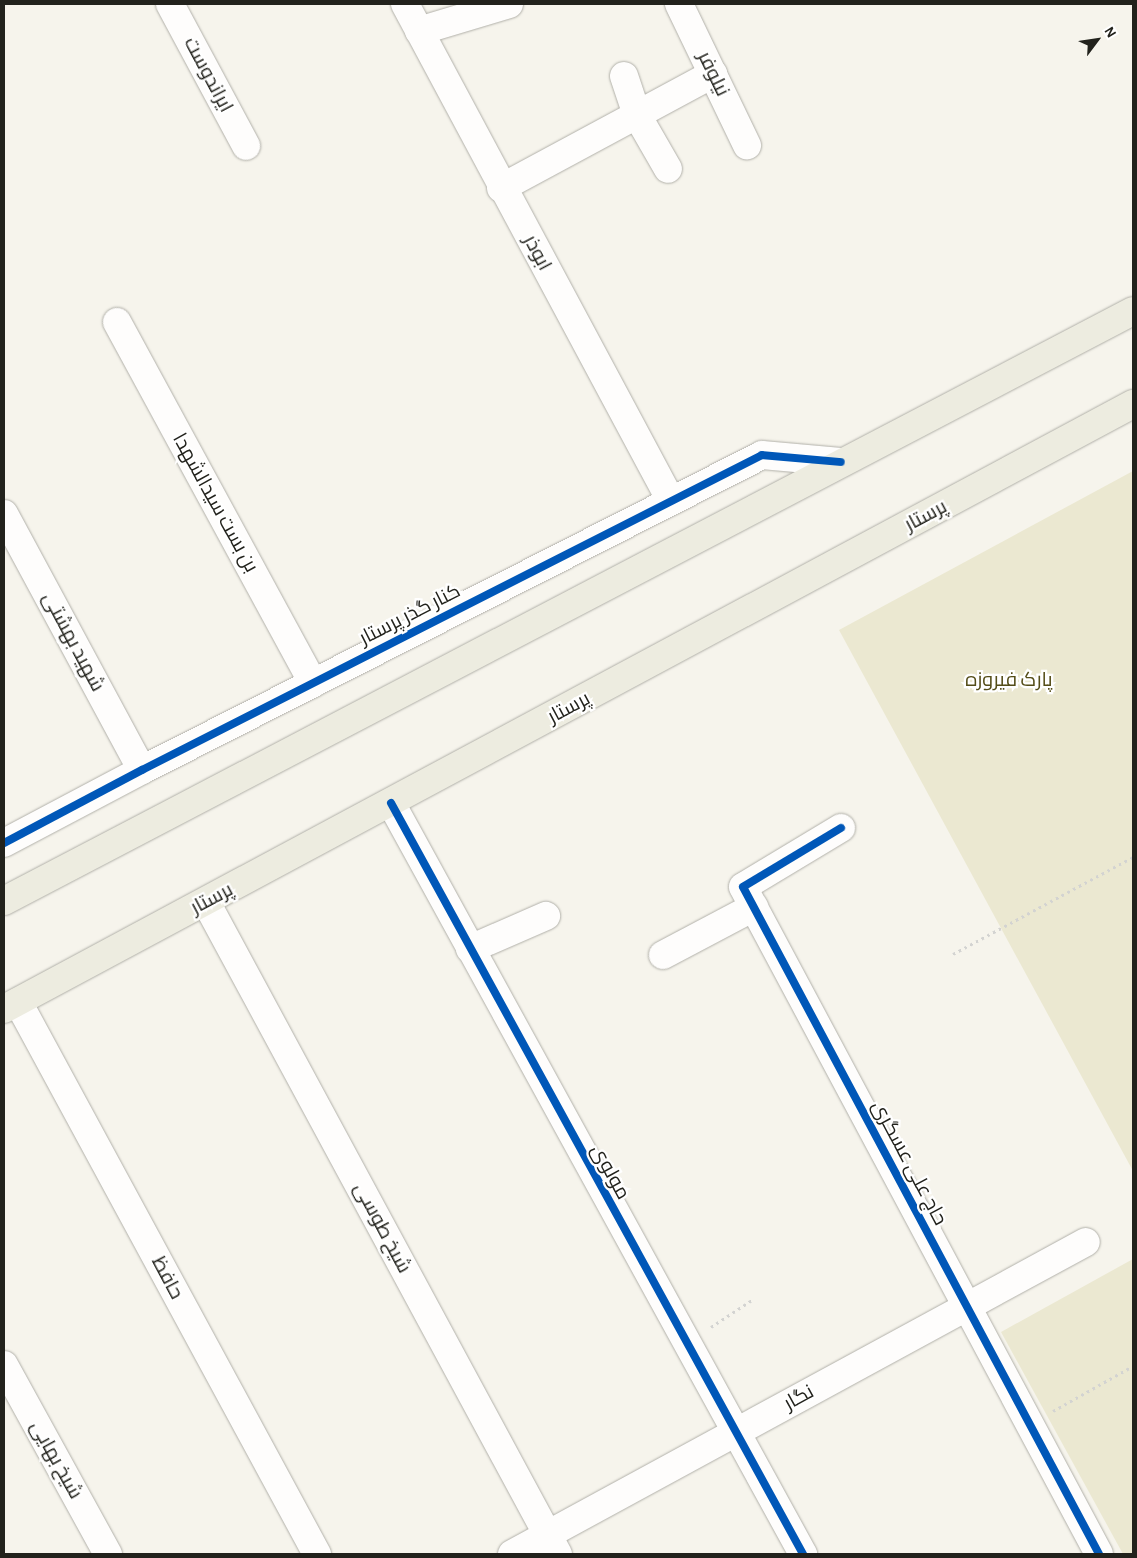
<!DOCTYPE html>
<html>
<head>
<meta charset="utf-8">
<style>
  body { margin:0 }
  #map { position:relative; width:1137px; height:1558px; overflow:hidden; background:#f6f4ec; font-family:"Alegreya Sans",Cairo,sans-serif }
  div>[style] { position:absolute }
  .green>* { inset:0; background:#ebe8d1 }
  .path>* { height:3px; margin-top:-1.5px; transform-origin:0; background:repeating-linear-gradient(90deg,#d3d3d1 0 2.5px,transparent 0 6.5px) }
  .roads { filter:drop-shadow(0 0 1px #b1b0a9) drop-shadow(0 0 1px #b1b0a9) }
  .minor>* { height:28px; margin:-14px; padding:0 14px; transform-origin:14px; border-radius:14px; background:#fefdfc }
  .major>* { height:28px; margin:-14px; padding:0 14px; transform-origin:14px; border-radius:14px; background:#edece0 }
  .cycleway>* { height:8px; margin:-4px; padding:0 4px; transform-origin:4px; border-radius:4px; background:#0057b8 }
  span { translate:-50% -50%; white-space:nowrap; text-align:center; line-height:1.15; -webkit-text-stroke:4.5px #fff; paint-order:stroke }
  .street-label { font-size:20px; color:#22221c }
  .park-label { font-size:20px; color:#544d18 }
  .frame { position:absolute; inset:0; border:5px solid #22221c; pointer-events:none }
  .north { position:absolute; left:1072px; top:15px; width:50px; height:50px; -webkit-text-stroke:4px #fff; paint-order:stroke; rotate:59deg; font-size:14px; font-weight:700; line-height:20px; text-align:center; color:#22221c }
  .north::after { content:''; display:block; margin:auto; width:18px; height:22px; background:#22221c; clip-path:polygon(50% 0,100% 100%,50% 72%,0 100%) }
</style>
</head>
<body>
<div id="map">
  <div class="green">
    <i style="clip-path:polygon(1133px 471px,1133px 1171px,839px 630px)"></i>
    <i style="clip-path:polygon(1133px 1259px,1133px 1554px,1123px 1554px,1001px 1332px)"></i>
  </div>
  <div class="path">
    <i style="left:953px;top:954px;width:204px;rotate:-28.3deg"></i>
    <i style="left:711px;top:1327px;width:49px;rotate:-33.4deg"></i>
    <i style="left:1053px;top:1411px;width:92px;rotate:-29.4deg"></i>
  </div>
  <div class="roads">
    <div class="minor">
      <i style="left:170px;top:4px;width:161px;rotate:61.8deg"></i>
      <i style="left:405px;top:4px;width:564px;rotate:61.84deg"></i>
      <i style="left:679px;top:4px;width:157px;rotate:64.3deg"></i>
      <i style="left:419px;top:31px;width:94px;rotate:-16.7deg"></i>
      <i style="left:624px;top:76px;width:41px;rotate:71.6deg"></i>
      <i style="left:637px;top:115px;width:62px;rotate:60.1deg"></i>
      <i style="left:501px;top:188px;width:241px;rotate:-28.3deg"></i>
      <i style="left:117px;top:322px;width:411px;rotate:61.5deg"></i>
      <i style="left:4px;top:514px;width:291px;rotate:61.7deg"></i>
      <i style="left:391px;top:803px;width:857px;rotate:61.25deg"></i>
      <i style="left:841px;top:828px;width:114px;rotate:149deg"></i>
      <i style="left:743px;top:887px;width:756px;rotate:61.91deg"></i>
      <i style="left:4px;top:843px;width:156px;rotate:-27.9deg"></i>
      <i style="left:142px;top:770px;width:695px;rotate:-26.93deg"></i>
      <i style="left:762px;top:455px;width:79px;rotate:5.1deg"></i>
      <i style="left:206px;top:902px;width:741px;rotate:61.64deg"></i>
      <i style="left:470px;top:949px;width:83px;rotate:-23.5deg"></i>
      <i style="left:663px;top:955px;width:103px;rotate:-27.8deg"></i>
      <i style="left:18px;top:1002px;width:628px;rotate:61.56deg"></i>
      <i style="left:4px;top:1365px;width:216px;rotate:61.2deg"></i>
      <i style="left:512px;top:1554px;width:653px;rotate:-28.53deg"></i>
    </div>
    <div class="major">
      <i style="left:4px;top:901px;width:1274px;rotate:-27.59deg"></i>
      <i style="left:4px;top:1009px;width:1281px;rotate:-28.19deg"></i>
    </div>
  </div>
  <div class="cycleway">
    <i style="left:391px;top:803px;width:857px;rotate:61.25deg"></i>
    <i style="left:841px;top:828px;width:114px;rotate:149deg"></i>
    <i style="left:743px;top:887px;width:756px;rotate:61.91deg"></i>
    <i style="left:4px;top:843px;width:156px;rotate:-27.9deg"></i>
    <i style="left:142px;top:770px;width:695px;rotate:-26.93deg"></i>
    <i style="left:762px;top:455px;width:79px;rotate:5.1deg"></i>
  </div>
  <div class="street-label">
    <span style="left:713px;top:74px;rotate:64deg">نیلوفر</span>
    <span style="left:208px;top:75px;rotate:62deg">ایراندوست</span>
    <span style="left:537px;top:253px;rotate:62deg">ابوذر</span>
    <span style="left:215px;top:503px;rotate:61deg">بن بست سیدالشهدا</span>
    <span style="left:926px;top:516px;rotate:-28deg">پرستار</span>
    <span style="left:410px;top:615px;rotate:-27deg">کنار گذر پرستار</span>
    <span style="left:73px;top:642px;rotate:62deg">شهید بهشتی</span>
    <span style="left:569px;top:708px;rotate:-28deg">پرستار</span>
    <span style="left:212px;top:899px;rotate:-28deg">پرستار</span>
    <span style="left:909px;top:1163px;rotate:62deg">حاج علی عسگری</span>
    <span style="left:610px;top:1172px;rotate:61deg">مولوی</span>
    <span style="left:382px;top:1228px;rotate:62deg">شیخ طوسی</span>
    <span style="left:167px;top:1278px;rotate:62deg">حافظ</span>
    <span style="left:799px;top:1398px;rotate:-29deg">نگار</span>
    <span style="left:56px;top:1460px;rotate:61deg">شیخ بهایی</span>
  </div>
  <div class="park-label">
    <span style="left:1009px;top:680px">پارک فیروزه</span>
  </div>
  <div class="frame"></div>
  <div class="north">N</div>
</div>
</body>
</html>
